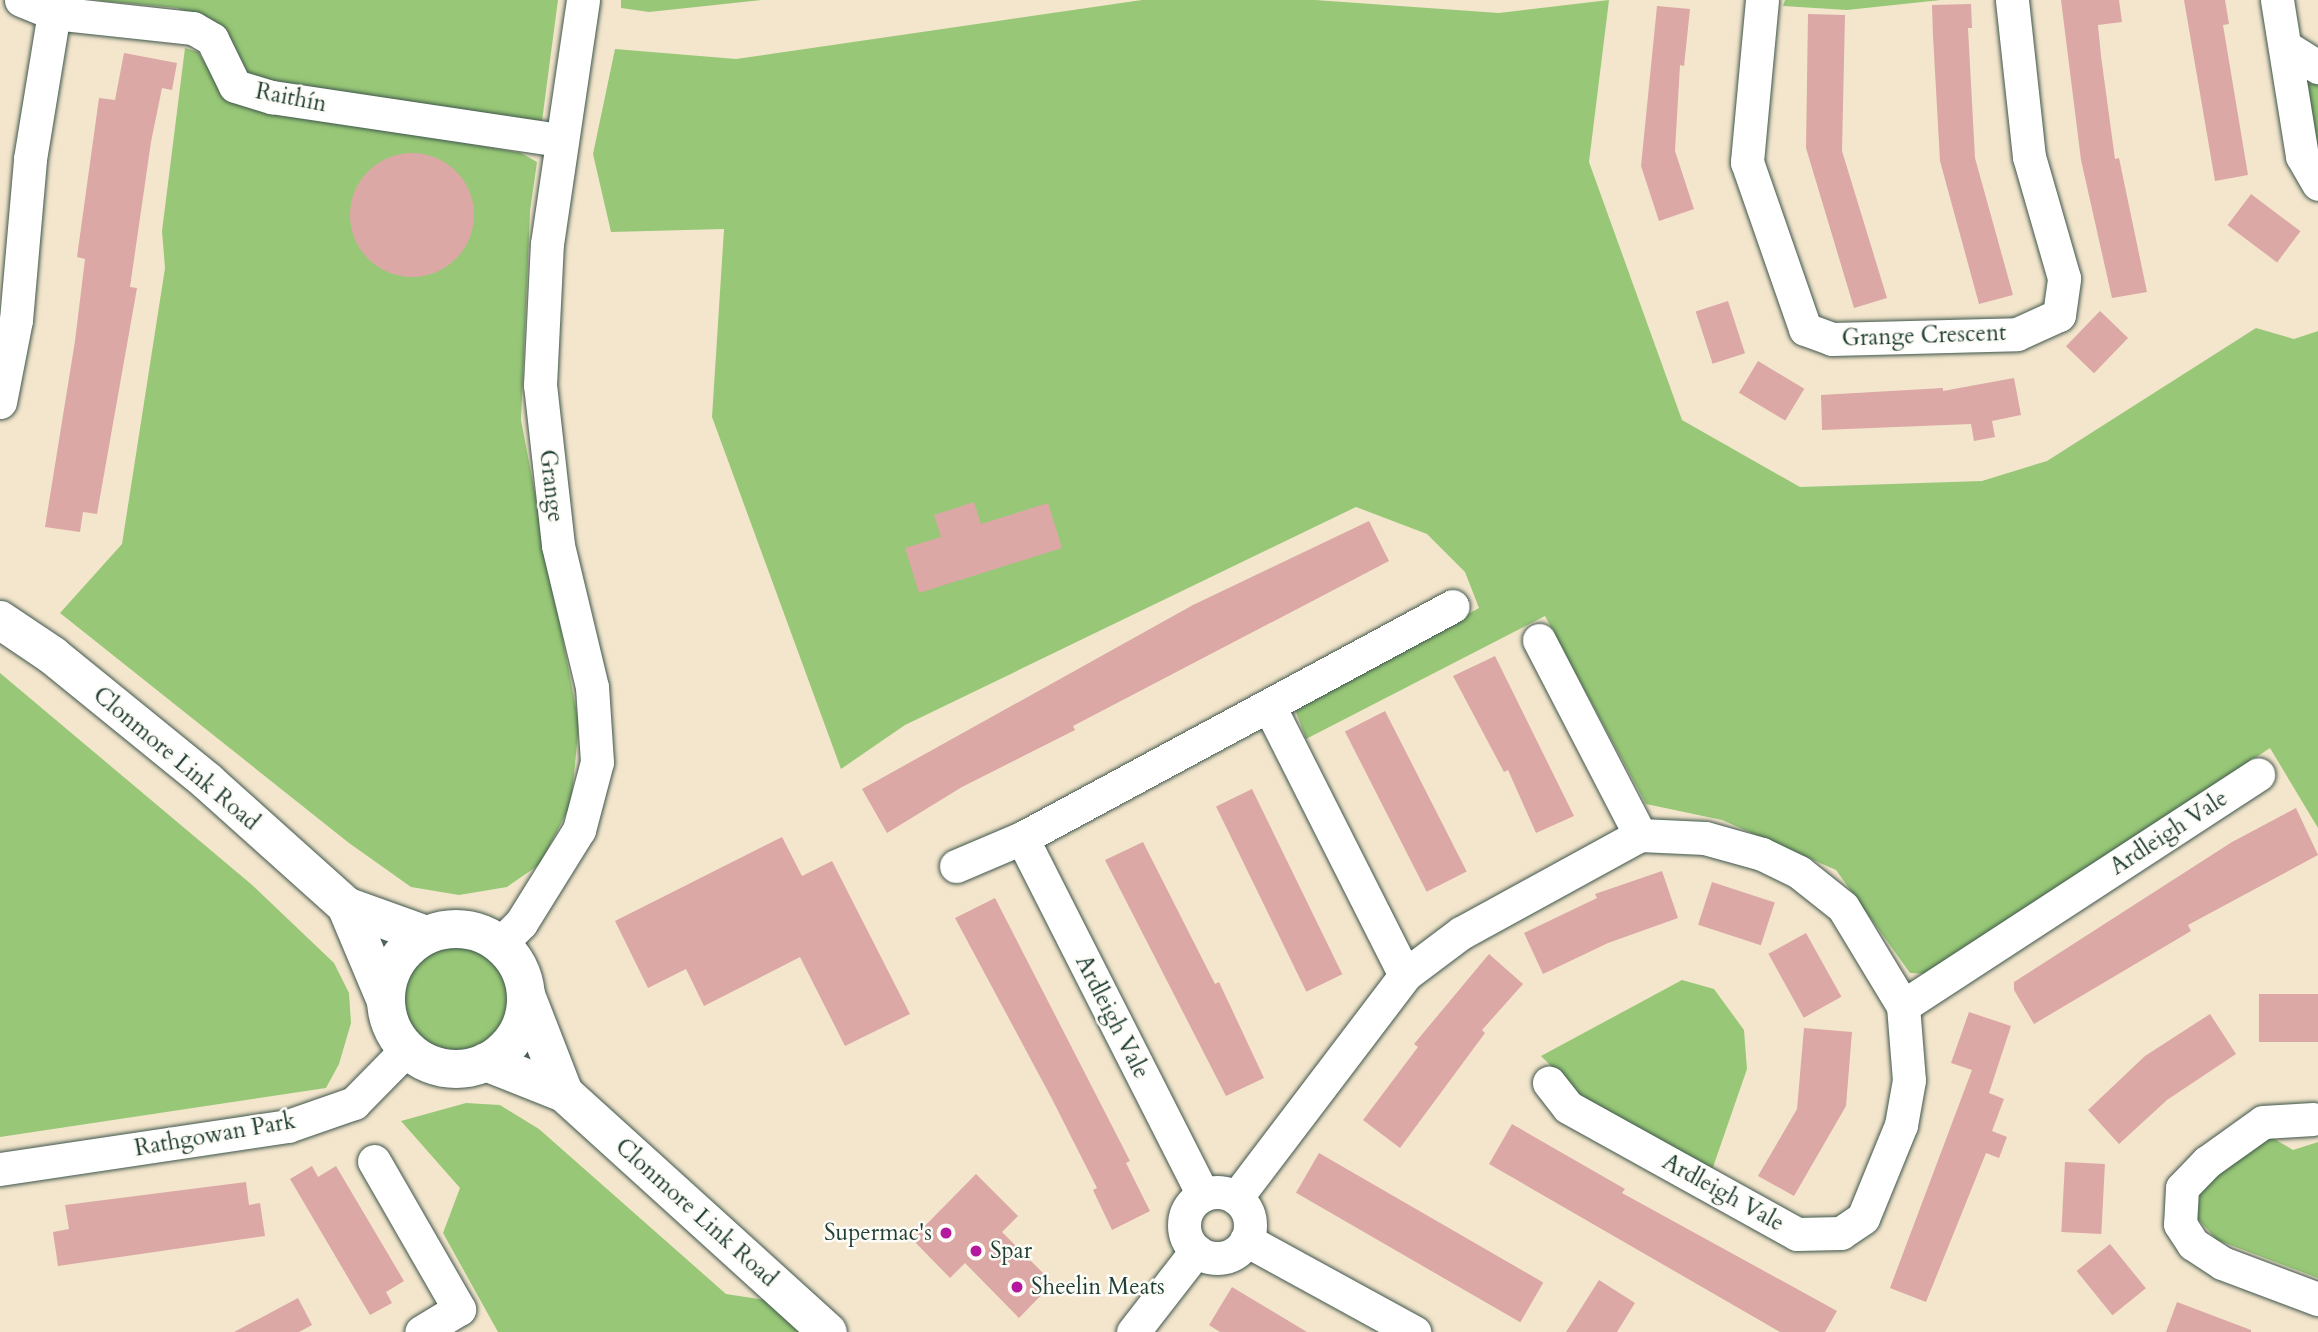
<!DOCTYPE html>
<html>
<head>
<meta charset="utf-8">
<style>
  body { margin:0 }
  #map { position:relative; width:2318px; height:1332px; overflow:hidden; background:#f4e6cd; font-family:Cardo,serif }
  div>[style] { position:absolute }
  .green>* { inset:0; background:#98c877 }
  .round { border-radius:50% }
  .building>* { inset:0; background:#dba8a5; transform-origin:0 0 }
  .roads { filter:drop-shadow(0 0 2px #3f564b) drop-shadow(0 0 2px #3f564b) }
  .street>* { height:33px; margin:-16.5px; padding:0 16.5px; transform-origin:16.5px; border-radius:16.5px; background:#fff }
  .street>.ring { margin:-16.5px; padding:0; box-sizing:content-box; background:none; border:33px solid #fff; border-radius:50% }
  .secondary>* { height:38px; margin:-19px; padding:0 19px; transform-origin:19px; border-radius:19px; background:#fff }
  .secondary>.ring { margin:-19px; padding:0; box-sizing:content-box; background:none; border:38px solid #fff; border-radius:50% }
  .dots>* { width:19px; height:19px; translate:-50% -50%; box-sizing:border-box; border:4px solid #fdfcf7; border-radius:50% }
  span { translate:-50% -50%; white-space:nowrap; text-align:center; line-height:1.15; -webkit-text-stroke:5px #fdfcf7; paint-order:stroke }
  .street-label { font-size:23px; color:#1f3d34 }
  .poi-label { font-size:23px; color:#1f3d34 }
  .right { translate:-100% -50%; text-align:right }
  .left { translate:0 -50%; text-align:left }
</style>
</head>
<body>
<div id="map">
  <div class="green">
    <i style="clip-path:polygon(94px 0,558px 0,542px 121px,248px 79px,209px 21px,177px 8px)"></i>
    <i style="clip-path:polygon(621px 0,762px 0,649px 12px,621px 8px)"></i>
    <i style="clip-path:polygon(1142px 0,1315px 0,1499px 13px,1609px 0,1589px 162px,1682px 420px,1800px 487px,1982px 481px,2047px 461px,2256px 328px,2294px 339px,2318px 331px,2318px 828px,2270px 748px,1930px 974px,1910px 973px,1836px 870px,1722px 820px,1646px 804px,1545px 616px,1306px 739px,1295px 709px,1479px 608px,1465px 572px,1427px 534px,1356px 507px,905px 725px,841px 769px,712px 417px,724px 229px,611px 232px,593px 154px,615px 49px,736px 59px)"></i>
    <i style="clip-path:polygon(1785px 0,1941px 0,1847px 10px,1783px 6px)"></i>
    <i style="clip-path:polygon(185px 48px,198px 52px,223px 92px,249px 105px,521px 153px,537px 162px,530px 211px,521px 420px,579px 724px,571px 804px,540px 864px,507px 887px,459px 895px,411px 887px,349px 843px,60px 613px,122px 544px,165px 268px,162px 231px)"></i>
    <i style="clip-path:polygon(2303px 84px,2318px 84px,2318px 160px)"></i>
    <i style="clip-path:polygon(0 673px,251px 884px,334px 963px,349px 993px,351px 1023px,339px 1064px,326px 1088px,0 1137px)"></i>
    <i class="round" style="left:403px;top:946px;width:104px;height:104px"></i>
    <i style="clip-path:polygon(1682px 980px,1714px 989px,1744px 1030px,1747px 1069px,1712px 1170px,1588px 1103px,1541px 1056px)"></i>
    <i style="clip-path:polygon(466px 1103px,500px 1105px,539px 1129px,726px 1294px,772px 1301px,809px 1332px,498px 1332px,443px 1233px,460px 1188px,401px 1121px)"></i>
    <i style="clip-path:polygon(2271px 1137px,2293px 1150px,2318px 1142px,2318px 1278px,2217px 1240px,2197px 1218px,2201px 1184px)"></i>
  </div>
  <div class="building">
    <i style="clip-path:polygon(2061px 0,2119px 0,2122px 22px,2098px 25px,2101px 56px,2115px 159px,2119px 158px,2147px 292px,2112px 298px,2081px 160px)"></i>
    <i style="clip-path:polygon(2184px 0,2225px 0,2229px 24px,2223px 25px,2248px 175px,2215px 181px)"></i>
    <i style="clip-path:polygon(1971px 4px,1972px 28px,1968px 28px,1975px 158px,2013px 295px,1979px 304px,1940px 161px,1933px 36px,1932px 5px)"></i>
    <i style="clip-path:polygon(1657px 6px,1690px 9px,1684px 66px,1680px 65px,1675px 151px,1694px 209px,1659px 221px,1641px 166px)"></i>
    <i style="clip-path:polygon(1808px 14px,1845px 15px,1842px 151px,1887px 298px,1854px 308px,1806px 148px)"></i>
    <i style="clip-path:polygon(124px 53px,177px 63px,172px 90px,162px 88px,151px 142px,130px 287px,137px 288px,97px 514px,83px 512px,80px 532px,45px 527px,75px 341px,85px 259px,77px 257px,99px 98px,115px 100px)"></i>
    <i class="round" style="left:350px;top:153px;width:124px;height:124px"></i>
    <i style="left:2251px;top:194px;width:62px;height:39px;rotate:37deg"></i>
    <i style="left:1728px;top:301px;width:55px;height:34px;rotate:72deg"></i>
    <i style="left:2100px;top:311px;width:39px;height:49px;rotate:44deg"></i>
    <i style="left:1758px;top:361px;width:54px;height:37px;rotate:31deg"></i>
    <i style="clip-path:polygon(2014px 378px,2021px 415px,1992px 421px,1995px 437px,1974px 441px,1971px 424px,1822px 430px,1821px 395px,1943px 388px,1943px 391px)"></i>
    <i style="clip-path:polygon(974px 502px,981px 524px,1048px 503px,1062px 548px,919px 593px,905px 548px,941px 537px,934px 515px)"></i>
    <i style="clip-path:polygon(1369px 521px,1389px 561px,1073px 726px,1075px 730px,962px 787px,887px 833px,862px 789px,1193px 605px)"></i>
    <i style="clip-path:polygon(1495px 656px,1574px 816px,1536px 833px,1508px 770px,1504px 772px,1453px 676px)"></i>
    <i style="left:1385px;top:711px;width:180px;height:45px;rotate:63deg"></i>
    <i style="left:1252px;top:789px;width:206px;height:40px;rotate:64deg"></i>
    <i style="clip-path:polygon(2296px 808px,2318px 855px,2188px 925px,2191px 931px,2034px 1024px,2014px 990px,2014px 982px,2232px 842px)"></i>
    <i style="clip-path:polygon(782px 837px,802px 876px,832px 861px,910px 1014px,845px 1046px,800px 957px,704px 1006px,686px 969px,648px 988px,615px 921px)"></i>
    <i style="clip-path:polygon(1143px 842px,1215px 984px,1219px 982px,1264px 1078px,1226px 1096px,1105px 860px)"></i>
    <i style="clip-path:polygon(1662px 871px,1678px 918px,1608px 943px,1543px 974px,1524px 933px,1597px 898px,1595px 894px)"></i>
    <i style="left:1712px;top:882px;width:66px;height:45px;rotate:18deg"></i>
    <i style="clip-path:polygon(995px 898px,1130px 1161px,1126px 1163px,1150px 1211px,1112px 1230px,1093px 1190px,1097px 1188px,1052px 1099px,955px 918px)"></i>
    <i style="left:1806px;top:933px;width:73px;height:43px;rotate:61deg"></i>
    <i style="clip-path:polygon(1489px 954px,1523px 984px,1482px 1030px,1485px 1033px,1400px 1148px,1363px 1120px,1418px 1047px,1414px 1044px)"></i>
    <i style="left:2318px;top:994px;width:48px;height:59px;rotate:90deg"></i>
    <i style="clip-path:polygon(1969px 1012px,2011px 1026px,1989px 1093px,2004px 1099px,1992px 1131px,2007px 1137px,1999px 1158px,1986px 1153px,1926px 1302px,1890px 1288px,1972px 1070px,1951px 1063px)"></i>
    <i style="clip-path:polygon(2210px 1014px,2236px 1054px,2167px 1100px,2119px 1144px,2088px 1110px,2145px 1056px)"></i>
    <i style="clip-path:polygon(1804px 1028px,1852px 1032px,1846px 1106px,1794px 1196px,1758px 1176px,1797px 1109px)"></i>
    <i style="clip-path:polygon(1512px 1124px,1625px 1189px,1622px 1193px,1837px 1311px,1825px 1332px,1780px 1332px,1489px 1164px)"></i>
    <i style="left:1319px;top:1153px;width:259px;height:46px;rotate:30deg"></i>
    <i style="left:2065px;top:1162px;width:40px;height:70px;rotate:3deg"></i>
    <i style="clip-path:polygon(312px 1166px,318px 1177px,336px 1166px,404px 1281px,386px 1292px,392px 1303px,370px 1315px,290px 1179px)"></i>
    <i style="clip-path:polygon(976px 1174px,1018px 1216px,1002px 1232px,1053px 1283px,1019px 1318px,965px 1263px,950px 1278px,912px 1239px)"></i>
    <i style="clip-path:polygon(246px 1182px,249px 1205px,260px 1203px,265px 1236px,58px 1266px,53px 1232px,69px 1229px,65px 1205px)"></i>
    <i style="left:2110px;top:1244px;width:57px;height:43px;rotate:51deg"></i>
    <i style="clip-path:polygon(1599px 1280px,1635px 1303px,1617px 1332px,1566px 1332px)"></i>
    <i style="clip-path:polygon(1232px 1287px,1307px 1332px,1220px 1332px,1209px 1325px)"></i>
    <i style="clip-path:polygon(298px 1298px,312px 1325px,299px 1332px,234px 1332px)"></i>
    <i style="clip-path:polygon(2177px 1302px,2251px 1330px,2251px 1332px,2166px 1332px)"></i>
  </div>
  <div class="roads">
    <div class="street">
      <i style="left:21px;top:0;width:35px;rotate:22deg"></i>
      <i style="left:54px;top:13px;width:140px;rotate:6.2deg"></i>
      <i style="left:193px;top:28px;width:22px;rotate:30deg"></i>
      <i style="left:212px;top:39px;width:52px;rotate:63.9deg"></i>
      <i style="left:235px;top:86px;width:39px;rotate:17deg"></i>
      <i style="left:272px;top:97px;width:291px;rotate:8.5deg"></i>
      <i style="left:1762px;top:0;width:163px;rotate:95.3deg"></i>
      <i style="left:1747px;top:162px;width:177px;rotate:70.8deg"></i>
      <i style="left:1805px;top:329px;width:29px;rotate:20deg"></i>
      <i style="left:1832px;top:339px;width:185px;rotate:-1.5deg"></i>
      <i style="left:2017px;top:334px;width:46px;rotate:-24.3deg"></i>
      <i style="left:2059px;top:315px;width:37px;rotate:-82deg"></i>
      <i style="left:2064px;top:278px;width:126px;rotate:-106.1deg"></i>
      <i style="left:2029px;top:157px;width:158px;rotate:-96.2deg"></i>
      <i style="left:2277px;top:0;width:158px;rotate:80.9deg"></i>
      <i style="left:2302px;top:156px;width:32px;rotate:60deg"></i>
      <i style="left:2286px;top:47px;width:38px;rotate:32deg"></i>
      <i style="left:0;top:402px;width:84px;rotate:-79deg"></i>
      <i style="left:16px;top:320px;width:162px;rotate:-85deg"></i>
      <i style="left:30px;top:159px;width:148px;rotate:-80.7deg"></i>
      <i style="left:1539px;top:640px;width:220px;rotate:62.6deg"></i>
      <i style="left:1270px;top:708px;width:299px;rotate:63.2deg"></i>
      <i style="left:1022px;top:838px;width:400px;rotate:63.1deg"></i>
      <i style="left:956px;top:866px;width:72px;rotate:-23deg"></i>
      <i style="left:1022px;top:838px;width:489px;rotate:-28.3deg"></i>
      <i style="left:500px;top:944px;width:30px;rotate:-45deg"></i>
      <i style="left:521px;top:923px;width:110px;rotate:-58.1deg"></i>
      <i style="left:579px;top:830px;width:70px;rotate:-75.2deg"></i>
      <i style="left:597px;top:762px;width:75px;rotate:-93.8deg"></i>
      <i style="left:592px;top:687px;width:146px;rotate:-103.5deg"></i>
      <i style="left:558px;top:545px;width:161px;rotate:-96.4deg"></i>
      <i style="left:540px;top:385px;width:141px;rotate:-87.2deg"></i>
      <i style="left:547px;top:244px;width:247px;rotate:-81.6deg"></i>
      <i style="left:1903px;top:1006px;width:424px;rotate:-33.1deg"></i>
      <i style="left:2313px;top:1119px;width:50px;rotate:176.6deg"></i>
      <i style="left:2263px;top:1122px;width:69px;rotate:144.5deg"></i>
      <i style="left:2207px;top:1162px;width:36px;rotate:134deg"></i>
      <i style="left:2182px;top:1188px;width:36px;rotate:93deg"></i>
      <i style="left:2180px;top:1224px;width:24px;rotate:57deg"></i>
      <i style="left:2193px;top:1244px;width:35px;rotate:33deg"></i>
      <i style="left:2222px;top:1263px;width:103px;rotate:20.6deg"></i>
      <i style="left:374px;top:1161px;width:171px;rotate:60.1deg"></i>
      <i style="left:459px;top:1309px;width:44px;rotate:148.8deg"></i>
      <i style="left:0;top:1169px;width:291px;rotate:-8.5deg"></i>
      <i style="left:288px;top:1126px;width:70px;rotate:-19.2deg"></i>
      <i style="left:354px;top:1103px;width:76px;rotate:-45.5deg"></i>
      <i class="ring" style="left:1184px;top:1192px;width:33px;height:33px"></i>
      <i style="left:1236px;top:1198px;width:280px;rotate:-52.8deg"></i>
      <i style="left:1405px;top:975px;width:70px;rotate:-36.9deg"></i>
      <i style="left:1461px;top:933px;width:204px;rotate:-28.7deg"></i>
      <i style="left:1640px;top:835px;width:65px;rotate:2.6deg"></i>
      <i style="left:1705px;top:838px;width:59px;rotate:15.7deg"></i>
      <i style="left:1762px;top:854px;width:41px;rotate:25.9deg"></i>
      <i style="left:1799px;top:872px;width:56px;rotate:38.5deg"></i>
      <i style="left:1843px;top:907px;width:116px;rotate:58.8deg"></i>
      <i style="left:1903px;top:1006px;width:74px;rotate:85.4deg"></i>
      <i style="left:1909px;top:1080px;width:46px;rotate:100.1deg"></i>
      <i style="left:1901px;top:1125px;width:100px;rotate:112.2deg"></i>
      <i style="left:1863px;top:1218px;width:27px;rotate:146deg"></i>
      <i style="left:1841px;top:1233px;width:44px;rotate:178.7deg"></i>
      <i style="left:1797px;top:1234px;width:262px;rotate:-151deg"></i>
      <i style="left:1568px;top:1107px;width:31px;rotate:-128deg"></i>
      <i style="left:1246px;top:1240px;width:192px;rotate:28.7deg"></i>
      <i style="left:1133px;top:1332px;width:103px;rotate:-52.1deg"></i>
    </div>
    <div class="secondary">
      <i style="left:0;top:620px;width:63px;rotate:33.9deg"></i>
      <i style="left:52px;top:655px;width:201px;rotate:39.1deg"></i>
      <i style="left:208px;top:782px;width:186px;rotate:41.9deg"></i>
      <i style="left:346px;top:906px;width:85px;rotate:19.9deg"></i>
      <i style="left:346px;top:906px;width:103px;rotate:67.2deg"></i>
      <i class="ring" style="left:386px;top:929px;width:102px;height:102px"></i>
      <i style="left:526px;top:995px;width:105px;rotate:68.8deg"></i>
      <i style="left:486px;top:1062px;width:84px;rotate:21.7deg"></i>
      <i style="left:564px;top:1093px;width:356px;rotate:42.2deg"></i>
    </div>
  </div>
  <div class="dots">
    <i style="left:946px;top:1233px;background:#b5179e"></i>
    <i style="left:976px;top:1251px;background:#b5179e"></i>
    <i style="left:1017px;top:1287px;background:#b5179e"></i>
  </div>
  <div class="street-label">
    <span style="left:291px;top:98px;rotate:11deg">Raithín</span>
    <span style="left:1924px;top:336px;rotate:-2deg">Grange Crescent</span>
    <span style="left:551px;top:486px;rotate:83deg">Grange</span>
    <span style="left:176px;top:759px;rotate:40deg">Clonmore Link Road</span>
    <span style="left:2169px;top:833px;rotate:-33deg">Ardleigh Vale</span>
    <span style="left:1112px;top:1017px;rotate:63deg">Ardleigh Vale</span>
    <span style="left:215px;top:1135px;rotate:-10deg">Rathgowan Park</span>
    <span style="left:1723px;top:1193px;rotate:29deg">Ardleigh Vale</span>
    <span style="left:696px;top:1213px;rotate:42deg">Clonmore Link Road</span>
  </div>
  <div class="poi-label">
    <span class="right" style="left:932px;top:1233px">Supermac's</span>
    <span class="left" style="left:990px;top:1251px">Spar</span>
    <span class="left" style="left:1031px;top:1287px">Sheelin Meats</span>
  </div>
</div>
</body>
</html>
